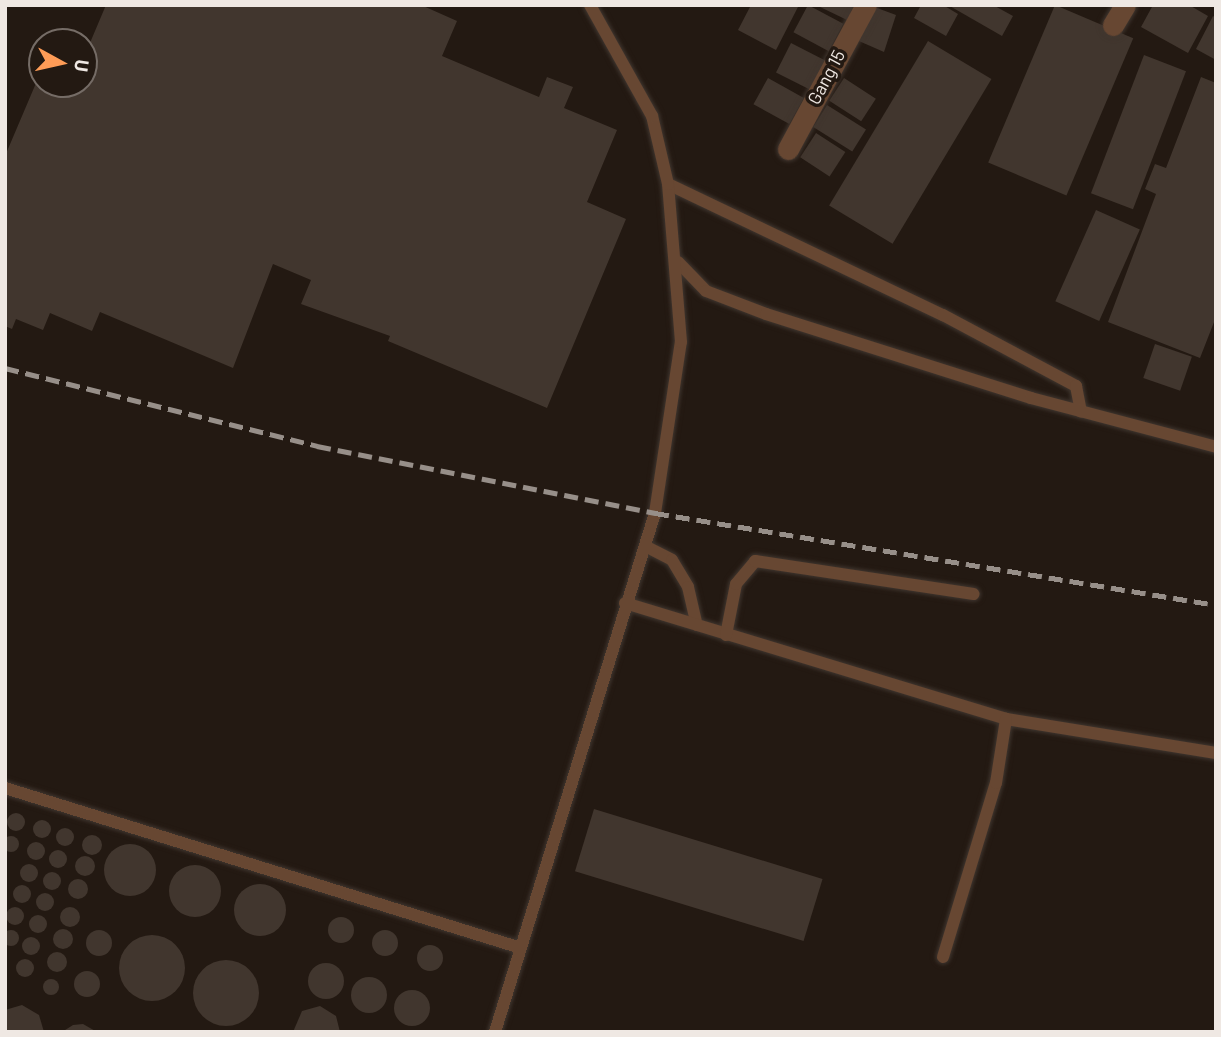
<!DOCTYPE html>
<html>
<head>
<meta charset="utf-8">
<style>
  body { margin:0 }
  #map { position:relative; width:1221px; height:1037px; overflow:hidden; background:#231912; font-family:Barlow,sans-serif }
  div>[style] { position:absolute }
  .building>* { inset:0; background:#41362e; transform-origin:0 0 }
  .round { border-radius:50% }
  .roads { filter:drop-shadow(0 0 2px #40362f) drop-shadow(0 0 2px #40362f) }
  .service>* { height:12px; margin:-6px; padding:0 6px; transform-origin:6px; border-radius:6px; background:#674732 }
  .minor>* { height:21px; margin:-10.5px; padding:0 10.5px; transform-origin:10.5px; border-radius:10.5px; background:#674732 }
  .rail>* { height:5px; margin-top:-2.5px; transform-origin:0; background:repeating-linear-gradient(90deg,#978f89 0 14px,transparent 0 21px) }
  span { translate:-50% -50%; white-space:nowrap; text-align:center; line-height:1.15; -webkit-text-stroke:7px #231912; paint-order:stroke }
  .street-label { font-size:18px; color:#efe8e3 }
  .frame { position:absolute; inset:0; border:7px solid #efe8e3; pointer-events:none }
  .north { position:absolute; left:28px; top:28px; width:70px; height:70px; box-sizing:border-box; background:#231912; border:2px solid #756c66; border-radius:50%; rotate:98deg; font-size:19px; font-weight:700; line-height:28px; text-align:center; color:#efe8e3 }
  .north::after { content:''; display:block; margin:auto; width:24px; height:32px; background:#fe9c57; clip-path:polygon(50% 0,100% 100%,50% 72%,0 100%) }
</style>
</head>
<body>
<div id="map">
  <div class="building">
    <i style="clip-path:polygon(106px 5px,421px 5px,457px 21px,442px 56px,539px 97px,547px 77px,573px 87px,564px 108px,617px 130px,587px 202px,626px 219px,547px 408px,388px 341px,390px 336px,301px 304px,311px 280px,273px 264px,233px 368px,100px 312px,92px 331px,50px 313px,43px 330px,16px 319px,12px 329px,5px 326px,5px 156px,42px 69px,42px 84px,84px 84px,84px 57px)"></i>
    <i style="clip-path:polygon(751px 5px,799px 5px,776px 50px,738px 30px)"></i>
    <i style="left:808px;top:5px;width:40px;height:31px;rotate:28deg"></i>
    <i style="clip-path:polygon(816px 5px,854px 5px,847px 20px)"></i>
    <i style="clip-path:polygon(869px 5px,896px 15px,884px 52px,852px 38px)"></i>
    <i style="clip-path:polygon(921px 5px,943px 5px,958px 14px,946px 36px,914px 18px)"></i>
    <i style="clip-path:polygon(948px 5px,993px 5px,1013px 16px,1002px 36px)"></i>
    <i style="left:1055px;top:5px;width:85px;height:171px;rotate:23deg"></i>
    <i style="clip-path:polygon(1153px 5px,1189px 5px,1208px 16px,1188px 53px,1141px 27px)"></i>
    <i style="clip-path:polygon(1213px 16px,1216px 18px,1216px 60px,1196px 49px)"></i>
    <i style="left:928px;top:41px;width:74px;height:192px;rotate:31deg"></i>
    <i style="left:791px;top:43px;width:39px;height:33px;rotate:27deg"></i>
    <i style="left:1144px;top:55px;width:45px;height:148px;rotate:21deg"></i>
    <i style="clip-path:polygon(1201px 77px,1216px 83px,1216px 317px,1200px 358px,1108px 322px,1156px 194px,1145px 189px,1155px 164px,1166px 168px)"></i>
    <i style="left:768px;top:78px;width:41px;height:30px;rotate:29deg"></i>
    <i style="left:844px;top:78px;width:38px;height:27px;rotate:33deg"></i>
    <i style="left:827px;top:105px;width:46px;height:26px;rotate:32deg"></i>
    <i style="left:816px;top:133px;width:35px;height:29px;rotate:33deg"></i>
    <i style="left:1096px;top:210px;width:48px;height:100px;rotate:24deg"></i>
    <i style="left:1155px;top:344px;width:39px;height:36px;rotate:19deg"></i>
    <i style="left:594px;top:809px;width:239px;height:65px;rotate:17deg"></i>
    <i class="round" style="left:7px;top:813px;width:18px;height:18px"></i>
    <i class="round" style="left:33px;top:820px;width:18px;height:18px"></i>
    <i class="round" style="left:56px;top:828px;width:18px;height:18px"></i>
    <i class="round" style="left:82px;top:835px;width:20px;height:20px"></i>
    <i class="round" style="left:3px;top:836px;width:16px;height:16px"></i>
    <i class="round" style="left:27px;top:842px;width:18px;height:18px"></i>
    <i class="round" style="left:104px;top:844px;width:52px;height:52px"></i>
    <i class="round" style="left:49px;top:850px;width:18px;height:18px"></i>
    <i class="round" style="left:75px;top:856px;width:20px;height:20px"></i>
    <i class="round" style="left:20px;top:864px;width:18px;height:18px"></i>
    <i class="round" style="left:169px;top:865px;width:52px;height:52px"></i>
    <i class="round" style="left:43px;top:872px;width:18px;height:18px"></i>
    <i class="round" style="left:68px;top:879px;width:20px;height:20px"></i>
    <i class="round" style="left:234px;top:884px;width:52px;height:52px"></i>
    <i class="round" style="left:13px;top:885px;width:18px;height:18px"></i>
    <i class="round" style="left:36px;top:893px;width:18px;height:18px"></i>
    <i class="round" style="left:60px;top:907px;width:20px;height:20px"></i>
    <i class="round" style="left:6px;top:907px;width:18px;height:18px"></i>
    <i class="round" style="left:29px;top:915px;width:18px;height:18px"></i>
    <i class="round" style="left:328px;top:917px;width:26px;height:26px"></i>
    <i class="round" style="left:53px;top:929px;width:20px;height:20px"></i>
    <i class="round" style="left:86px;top:930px;width:26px;height:26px"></i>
    <i class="round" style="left:372px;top:930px;width:26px;height:26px"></i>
    <i class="round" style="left:3px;top:930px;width:16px;height:16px"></i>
    <i class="round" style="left:119px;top:935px;width:66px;height:66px"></i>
    <i class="round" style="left:22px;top:937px;width:18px;height:18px"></i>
    <i class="round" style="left:417px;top:945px;width:26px;height:26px"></i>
    <i class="round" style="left:47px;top:952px;width:20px;height:20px"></i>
    <i class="round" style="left:16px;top:959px;width:18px;height:18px"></i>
    <i class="round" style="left:193px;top:960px;width:66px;height:66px"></i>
    <i class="round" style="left:308px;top:963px;width:36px;height:36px"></i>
    <i class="round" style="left:74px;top:971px;width:26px;height:26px"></i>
    <i class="round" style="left:351px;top:977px;width:36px;height:36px"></i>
    <i class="round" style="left:43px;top:979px;width:16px;height:16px"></i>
    <i class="round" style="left:394px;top:990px;width:36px;height:36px"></i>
    <i style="clip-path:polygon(22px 1005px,39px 1015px,44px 1032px,5px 1032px,5px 1010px)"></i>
    <i style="clip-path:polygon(320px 1006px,336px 1016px,340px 1032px,293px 1032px,302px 1011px)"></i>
    <i style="clip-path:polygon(83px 1024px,97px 1032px,62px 1032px,73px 1025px)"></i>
  </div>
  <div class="roads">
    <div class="service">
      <i style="left:668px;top:184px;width:305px;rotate:25.5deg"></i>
      <i style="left:943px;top:315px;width:151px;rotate:28.1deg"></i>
      <i style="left:1076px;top:386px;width:26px;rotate:79deg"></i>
      <i style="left:678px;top:262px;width:40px;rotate:46deg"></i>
      <i style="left:706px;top:291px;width:64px;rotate:21deg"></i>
      <i style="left:766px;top:314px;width:278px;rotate:17.6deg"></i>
      <i style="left:1031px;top:398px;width:191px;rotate:14.8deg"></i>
      <i style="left:645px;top:546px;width:30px;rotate:27deg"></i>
      <i style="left:672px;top:560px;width:31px;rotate:59deg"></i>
      <i style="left:688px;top:587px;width:39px;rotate:77deg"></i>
      <i style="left:625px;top:603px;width:398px;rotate:16.9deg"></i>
      <i style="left:1006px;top:719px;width:213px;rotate:9.2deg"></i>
      <i style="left:726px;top:635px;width:52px;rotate:-78.9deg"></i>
      <i style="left:736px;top:584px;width:30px;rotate:-50deg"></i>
      <i style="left:755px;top:561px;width:221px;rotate:8.6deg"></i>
      <i style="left:5px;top:788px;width:540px;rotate:17.23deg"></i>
      <i style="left:943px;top:957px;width:182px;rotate:-73.1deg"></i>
      <i style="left:996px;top:783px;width:65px;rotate:-81.1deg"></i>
      <i style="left:495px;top:1032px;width:543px;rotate:-72.87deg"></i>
      <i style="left:655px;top:513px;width:173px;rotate:-81.4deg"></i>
      <i style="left:681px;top:342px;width:159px;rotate:-94.7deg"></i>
      <i style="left:668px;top:184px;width:70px;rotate:-103.2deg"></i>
      <i style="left:652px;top:116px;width:127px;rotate:-119.2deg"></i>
    </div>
    <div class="minor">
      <i style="left:1113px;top:25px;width:23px;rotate:-59deg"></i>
      <i style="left:788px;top:149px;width:164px;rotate:-61.6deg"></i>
    </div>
  </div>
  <div class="rail">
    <i style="left:5px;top:368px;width:322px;rotate:14deg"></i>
    <i style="left:317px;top:446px;width:345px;rotate:11.2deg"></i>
    <i style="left:655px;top:513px;width:568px;rotate:9.31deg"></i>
  </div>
  <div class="street-label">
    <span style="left:826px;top:77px;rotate:-62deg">Gang 15</span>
  </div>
  <div class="frame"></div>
  <div class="north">U</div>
</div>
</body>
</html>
